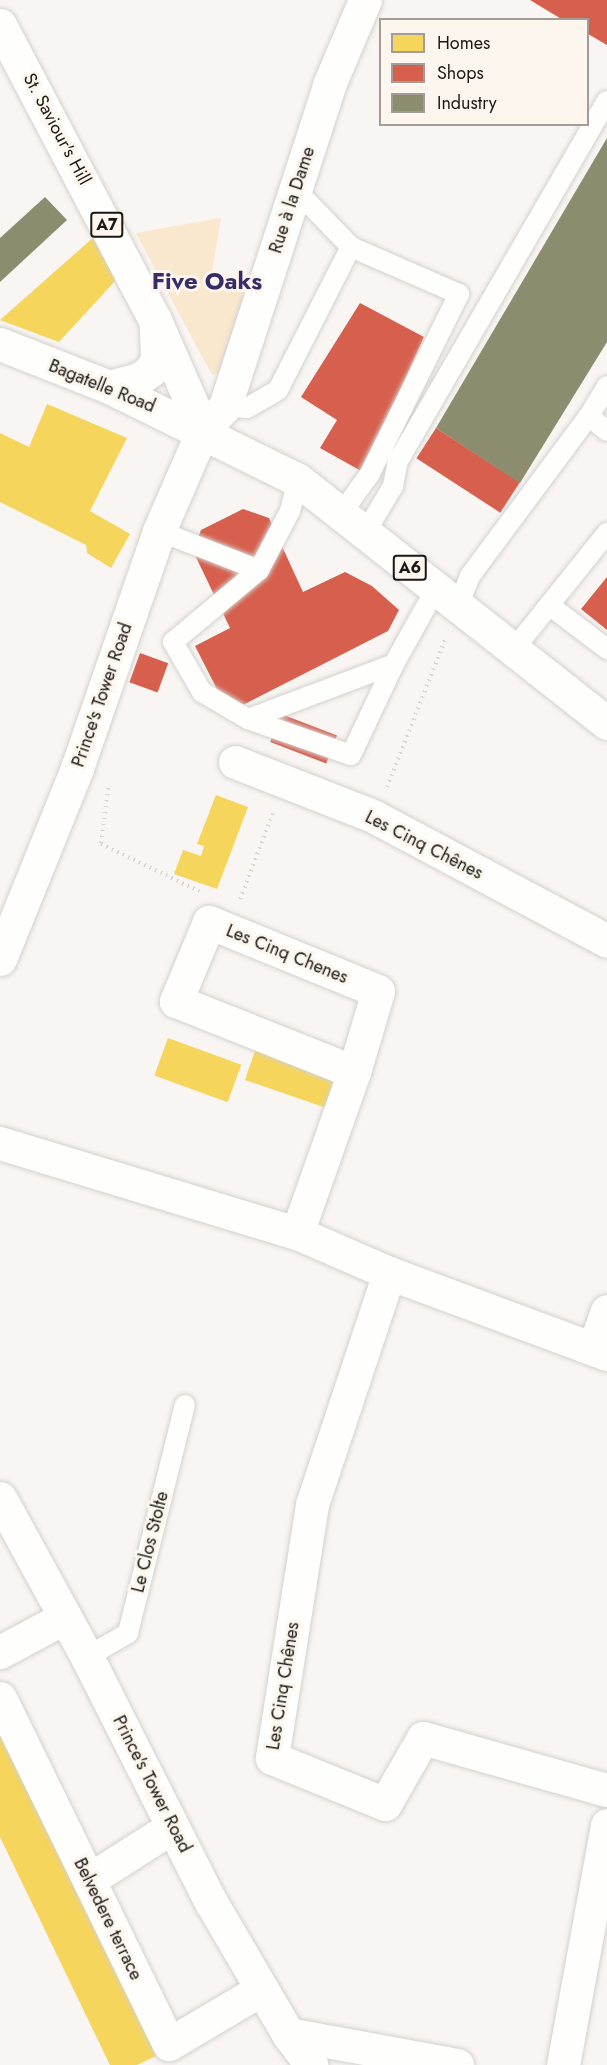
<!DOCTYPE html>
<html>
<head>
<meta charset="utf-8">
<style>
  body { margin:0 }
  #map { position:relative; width:607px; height:2065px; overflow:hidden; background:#f8f5f2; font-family:Jost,sans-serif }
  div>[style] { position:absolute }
  .green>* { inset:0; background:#f9e7ce }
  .homes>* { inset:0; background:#f6d55c; transform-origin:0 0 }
  .shops>* { inset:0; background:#d6604d; transform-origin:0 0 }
  .industry>* { inset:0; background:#8c8c6e }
  .path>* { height:4px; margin-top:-2px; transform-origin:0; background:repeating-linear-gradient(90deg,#d8d6d5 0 1.5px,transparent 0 6px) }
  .roads { filter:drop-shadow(0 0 2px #d3d1ce) drop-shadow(0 0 2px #d3d1ce) }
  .service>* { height:20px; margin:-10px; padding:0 10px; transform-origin:10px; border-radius:10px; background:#fefefd }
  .minor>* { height:33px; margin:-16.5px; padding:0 16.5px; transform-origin:16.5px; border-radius:16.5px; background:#fefefd }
  .secondary>* { height:33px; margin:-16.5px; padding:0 16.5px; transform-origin:16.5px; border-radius:16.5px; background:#fefefd }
  .primary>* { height:33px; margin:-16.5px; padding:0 16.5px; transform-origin:16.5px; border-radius:16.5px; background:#fefefd }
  span { translate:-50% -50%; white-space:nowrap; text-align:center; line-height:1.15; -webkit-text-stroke:6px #fcf6ee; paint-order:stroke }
  .shield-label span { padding:2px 4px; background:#fcf6ee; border:2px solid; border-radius:4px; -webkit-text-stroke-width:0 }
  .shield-label { font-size:16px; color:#1a1815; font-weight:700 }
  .street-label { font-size:18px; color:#1a1815 }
  .district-label { font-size:24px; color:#372c67; font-weight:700 }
  .legend { position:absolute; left:379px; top:18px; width:210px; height:108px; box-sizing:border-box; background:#fcf6ee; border:2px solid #a29d97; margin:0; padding:8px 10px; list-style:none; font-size:18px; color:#1a1815 }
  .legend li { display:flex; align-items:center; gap:12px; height:30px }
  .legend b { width:30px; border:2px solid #a29d97 }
</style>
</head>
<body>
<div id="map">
  <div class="green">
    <i style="clip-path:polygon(221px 218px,210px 283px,253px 296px,231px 363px,212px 375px,136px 233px)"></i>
  </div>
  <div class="homes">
    <i style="clip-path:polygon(95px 236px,116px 280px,59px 342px,0 320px)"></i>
    <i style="clip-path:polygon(47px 404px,127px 438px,90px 511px,130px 534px,111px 568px,87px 553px,86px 545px,0 502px,0 433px,29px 447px)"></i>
    <i style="clip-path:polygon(216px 795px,248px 807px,217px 889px,174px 874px,183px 850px,201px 856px,204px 846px,197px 844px)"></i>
    <i style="left:168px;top:1038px;width:78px;height:40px;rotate:20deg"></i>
    <i style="left:257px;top:1045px;width:86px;height:37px;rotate:19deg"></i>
    <i style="clip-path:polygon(0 1725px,158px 2055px,137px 2065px,110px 2065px,0 1837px)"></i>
  </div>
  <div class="shops">
    <i style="clip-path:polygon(530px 0,607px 0,607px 45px,588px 34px,588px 20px,563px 20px)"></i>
    <i style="clip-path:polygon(360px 303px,424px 337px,363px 472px,320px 448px,337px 420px,301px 397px)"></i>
    <i style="left:436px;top:428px;width:100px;height:36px;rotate:33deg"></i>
    <i style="clip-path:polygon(243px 509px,269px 518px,303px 592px,345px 572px,372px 586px,399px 610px,388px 631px,239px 707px,223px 701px,195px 646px,230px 628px,193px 551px,201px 530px)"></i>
    <i style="clip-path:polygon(607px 577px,607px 630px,581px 609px)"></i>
    <i style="left:140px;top:653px;width:30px;height:31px;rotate:20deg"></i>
    <i style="left:281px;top:714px;width:60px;height:30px;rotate:21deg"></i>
  </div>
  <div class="industry">
    <i style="clip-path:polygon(607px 138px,607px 342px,520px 483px,436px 428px)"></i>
    <i style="clip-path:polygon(45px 197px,67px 220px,0 282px,0 238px)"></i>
  </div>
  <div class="path">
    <i style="left:387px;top:787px;width:161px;rotate:-68.5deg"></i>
    <i style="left:108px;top:788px;width:56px;rotate:97.1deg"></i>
    <i style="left:101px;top:844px;width:109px;rotate:25.6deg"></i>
    <i style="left:240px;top:899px;width:92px;rotate:-69deg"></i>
  </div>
  <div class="roads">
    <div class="service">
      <i style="left:295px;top:189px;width:81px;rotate:46deg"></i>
      <i style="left:225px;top:406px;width:22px;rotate:5deg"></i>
      <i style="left:247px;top:408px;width:36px;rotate:-30deg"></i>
      <i style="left:278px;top:390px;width:161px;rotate:-63deg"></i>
      <i style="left:351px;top:247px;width:118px;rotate:23.5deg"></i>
      <i style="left:459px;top:294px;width:202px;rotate:116.4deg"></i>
      <i style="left:369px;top:475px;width:48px;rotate:125.7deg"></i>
      <i style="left:589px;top:416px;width:35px;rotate:-59deg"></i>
      <i style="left:159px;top:531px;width:107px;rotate:21.3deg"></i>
      <i style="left:259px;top:570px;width:67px;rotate:-62.3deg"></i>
      <i style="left:290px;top:511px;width:32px;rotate:-76deg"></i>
      <i style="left:365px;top:533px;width:55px;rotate:-59.2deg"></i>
      <i style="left:393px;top:486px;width:25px;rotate:-79deg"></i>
      <i style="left:398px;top:461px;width:416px;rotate:-59.9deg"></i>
      <i style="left:259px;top:570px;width:112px;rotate:140.1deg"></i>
      <i style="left:173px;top:642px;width:58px;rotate:59.9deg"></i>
      <i style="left:202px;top:692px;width:53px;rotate:30.4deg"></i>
      <i style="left:248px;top:719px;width:156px;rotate:-20.6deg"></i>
      <i style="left:394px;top:664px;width:86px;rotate:-60.8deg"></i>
      <i style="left:549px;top:605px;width:73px;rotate:37.2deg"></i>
      <i style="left:458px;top:606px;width:32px;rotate:-68deg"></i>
      <i style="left:470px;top:576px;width:199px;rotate:-53.4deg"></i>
      <i style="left:589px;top:416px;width:23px;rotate:40deg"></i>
      <i style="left:514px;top:649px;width:149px;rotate:-51.3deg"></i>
      <i style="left:248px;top:719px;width:109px;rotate:19.3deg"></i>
      <i style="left:351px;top:755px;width:101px;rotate:-64.7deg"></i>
      <i style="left:87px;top:1657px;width:48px;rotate:-30.3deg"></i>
      <i style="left:128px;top:1633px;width:235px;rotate:-76deg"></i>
    </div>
    <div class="minor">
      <i style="left:203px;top:430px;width:33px;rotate:-47deg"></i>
      <i style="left:225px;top:406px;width:337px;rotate:-72deg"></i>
      <i style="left:329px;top:85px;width:92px;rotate:-67deg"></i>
      <i style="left:235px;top:762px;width:150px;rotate:21.4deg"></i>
      <i style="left:375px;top:817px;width:263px;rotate:28.1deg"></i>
      <i style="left:0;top:1143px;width:310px;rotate:16.9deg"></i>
      <i style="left:297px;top:1233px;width:100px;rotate:23.5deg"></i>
      <i style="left:389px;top:1273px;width:233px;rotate:20.4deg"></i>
      <i style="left:297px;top:1233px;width:171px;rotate:-70.5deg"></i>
      <i style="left:354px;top:1072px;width:84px;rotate:-73.5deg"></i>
      <i style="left:378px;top:991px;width:183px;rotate:-157.8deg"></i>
      <i style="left:209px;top:922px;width:86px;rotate:112.7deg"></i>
      <i style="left:176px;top:1001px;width:192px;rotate:21.7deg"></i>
      <i style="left:389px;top:1273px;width:244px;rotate:108.4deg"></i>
      <i style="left:312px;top:1505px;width:256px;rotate:99deg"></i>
      <i style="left:272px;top:1758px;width:122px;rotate:22.2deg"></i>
      <i style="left:385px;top:1804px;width:76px;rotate:-60.1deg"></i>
      <i style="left:423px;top:1738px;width:191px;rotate:15.8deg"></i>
      <i style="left:594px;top:1348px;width:39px;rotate:-71deg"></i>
      <i style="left:0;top:1652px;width:74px;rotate:-28.3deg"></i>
      <i style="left:0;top:1698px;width:385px;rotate:64deg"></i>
      <i style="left:169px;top:2044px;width:108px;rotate:-30.6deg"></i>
      <i style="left:89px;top:1880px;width:80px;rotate:-32.7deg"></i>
      <i style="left:288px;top:2034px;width:172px;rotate:10.4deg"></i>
      <i style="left:563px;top:2065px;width:244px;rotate:-79.6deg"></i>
    </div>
    <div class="secondary">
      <i style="left:0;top:959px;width:206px;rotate:-68deg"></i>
      <i style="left:77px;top:768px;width:251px;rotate:-70.9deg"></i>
      <i style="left:159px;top:531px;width:110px;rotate:-66.5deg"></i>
      <i style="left:0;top:1498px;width:181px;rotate:61.3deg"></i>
      <i style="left:87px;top:1657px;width:275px;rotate:63.2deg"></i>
      <i style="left:211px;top:1902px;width:153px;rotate:59.7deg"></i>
      <i style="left:288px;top:2034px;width:39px;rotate:53deg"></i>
    </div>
    <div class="primary">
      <i style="left:0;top:25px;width:333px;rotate:62.3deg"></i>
      <i style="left:155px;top:320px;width:120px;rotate:66.4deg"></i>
      <i style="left:0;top:344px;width:117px;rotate:21.5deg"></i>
      <i style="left:109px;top:387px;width:211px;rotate:26.2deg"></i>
      <i style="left:298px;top:480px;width:393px;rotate:38.2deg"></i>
      <i style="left:109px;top:387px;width:31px;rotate:-15deg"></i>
      <i style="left:139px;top:379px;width:14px;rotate:-36deg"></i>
      <i style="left:150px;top:371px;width:13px;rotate:-58deg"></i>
      <i style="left:157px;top:360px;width:33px;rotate:-92deg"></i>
    </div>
  </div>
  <div class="shield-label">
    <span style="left:107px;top:225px">A7</span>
    <span style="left:410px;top:568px">A6</span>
  </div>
  <div class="street-label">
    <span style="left:57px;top:129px;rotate:62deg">St. Saviour's Hill</span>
    <span style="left:292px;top:200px;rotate:-72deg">Rue à la Dame</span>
    <span style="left:102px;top:386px;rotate:22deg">Bagatelle Road</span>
    <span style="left:102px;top:695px;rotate:-71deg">Prince's Tower Road</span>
    <span style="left:424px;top:845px;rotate:27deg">Les Cinq Chênes</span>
    <span style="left:287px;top:954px;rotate:22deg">Les Cinq Chenes</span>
    <span style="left:150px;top:1542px;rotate:-76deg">Le Clos Stolte</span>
    <span style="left:283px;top:1686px;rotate:-81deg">Les Cinq Chênes</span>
    <span style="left:152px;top:1784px;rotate:63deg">Prince's Tower Road</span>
    <span style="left:108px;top:1919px;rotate:64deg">Belvedere terrace</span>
  </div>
  <div class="district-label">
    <span style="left:207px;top:281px">Five Oaks</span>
  </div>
  <ul class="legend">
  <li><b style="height:16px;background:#f6d55c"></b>Homes</li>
  <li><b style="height:16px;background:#d6604d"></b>Shops</li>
  <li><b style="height:16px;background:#8c8c6e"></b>Industry</li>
  </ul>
</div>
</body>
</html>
